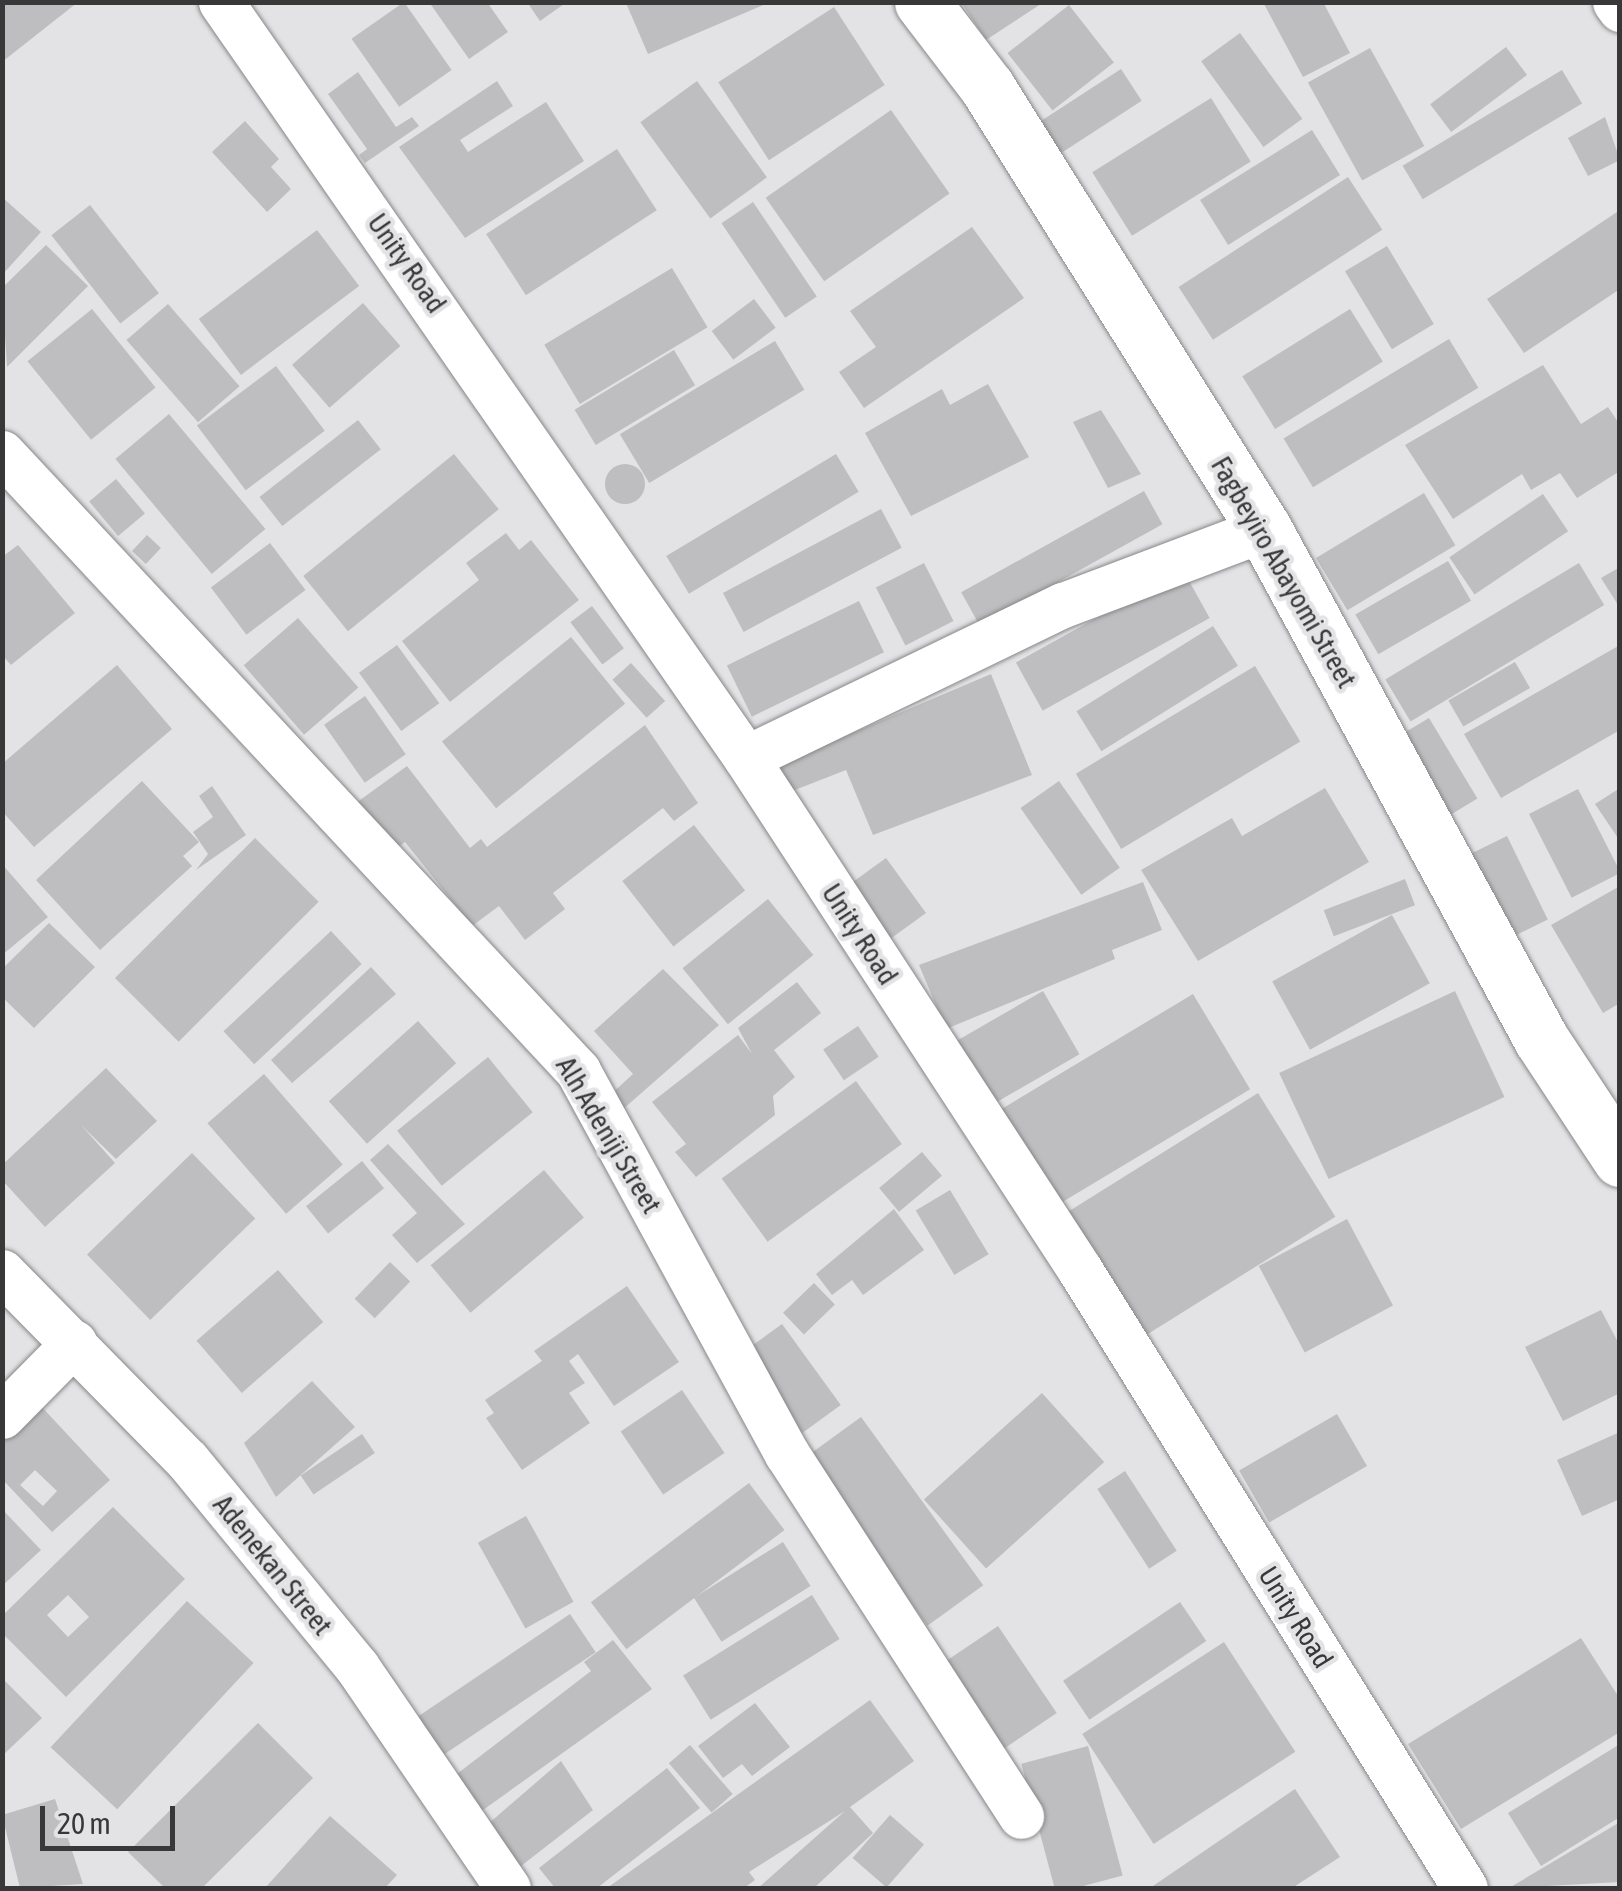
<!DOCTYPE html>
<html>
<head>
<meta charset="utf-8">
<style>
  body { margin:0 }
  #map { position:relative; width:1622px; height:1891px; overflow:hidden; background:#e3e3e6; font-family:"Asap Condensed",sans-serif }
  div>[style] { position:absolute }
  .building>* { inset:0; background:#bebec0; transform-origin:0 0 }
  .round { border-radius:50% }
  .roads { filter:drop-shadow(0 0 2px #878789) drop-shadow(0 0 2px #878789) }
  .minor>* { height:45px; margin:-22.5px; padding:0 22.5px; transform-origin:22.5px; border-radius:22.5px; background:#fff }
  .tertiary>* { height:55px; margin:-27.5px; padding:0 27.5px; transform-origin:27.5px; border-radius:27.5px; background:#fff }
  span { translate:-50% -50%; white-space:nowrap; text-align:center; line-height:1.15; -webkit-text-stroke:9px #e3e3e6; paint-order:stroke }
  .street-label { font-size:28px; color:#383839 }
  .frame { position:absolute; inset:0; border:5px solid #383839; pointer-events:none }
  .scale { position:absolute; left:40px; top:1806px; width:135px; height:45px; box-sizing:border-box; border:5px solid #383839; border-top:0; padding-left:12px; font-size:30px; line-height:35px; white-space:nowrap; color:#383839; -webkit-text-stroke:8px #e3e3e6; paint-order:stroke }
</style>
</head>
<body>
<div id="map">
  <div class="building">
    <i style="clip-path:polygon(2px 2px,78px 2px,2px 62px)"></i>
    <i style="left:404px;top:2px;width:83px;height:64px;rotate:55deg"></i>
    <i style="clip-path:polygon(429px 2px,487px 2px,508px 32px,469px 59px)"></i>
    <i style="clip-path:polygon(527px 2px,567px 2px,540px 21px)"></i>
    <i style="clip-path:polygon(961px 2px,1044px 2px,986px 40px)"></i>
    <i style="clip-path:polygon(1263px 2px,1323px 2px,1350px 53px,1303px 77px)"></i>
    <i style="clip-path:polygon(626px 3px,768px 3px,648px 54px)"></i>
    <i style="left:1069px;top:5px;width:73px;height:78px;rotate:52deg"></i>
    <i style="left:834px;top:7px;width:93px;height:138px;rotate:57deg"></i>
    <i style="left:1240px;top:33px;width:106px;height:48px;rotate:54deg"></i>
    <i style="left:1506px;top:47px;width:35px;height:95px;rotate:53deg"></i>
    <i style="left:1370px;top:48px;width:112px;height:71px;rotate:61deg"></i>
    <i style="left:1121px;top:69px;width:38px;height:112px;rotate:57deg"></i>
    <i style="left:1562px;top:70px;width:39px;height:186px;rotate:59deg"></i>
    <i style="clip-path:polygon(358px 72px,396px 127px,412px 117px,419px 126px,365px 163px,359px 155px,367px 149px,328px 94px)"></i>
    <i style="clip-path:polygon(497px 81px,513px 106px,460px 140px,468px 152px,546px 102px,584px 161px,465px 238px,399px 147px)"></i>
    <i style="left:697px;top:81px;width:119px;height:70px;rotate:54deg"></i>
    <i style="left:1211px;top:98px;width:75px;height:140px;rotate:58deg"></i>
    <i style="left:891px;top:110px;width:102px;height:153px;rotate:55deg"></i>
    <i style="clip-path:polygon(1605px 117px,1620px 160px,1588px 176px,1568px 138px)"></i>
    <i style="clip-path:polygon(245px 121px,279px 159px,271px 167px,291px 189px,267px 212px,212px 152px)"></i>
    <i style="left:1312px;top:130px;width:53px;height:132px;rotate:58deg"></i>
    <i style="left:617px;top:149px;width:73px;height:156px;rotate:57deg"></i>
    <i style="left:1348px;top:177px;width:63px;height:202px;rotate:57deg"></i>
    <i style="clip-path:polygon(2px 197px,41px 232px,2px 275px)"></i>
    <i style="left:753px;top:202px;width:114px;height:38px;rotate:56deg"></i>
    <i style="left:90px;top:205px;width:112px;height:49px;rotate:52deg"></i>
    <i style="clip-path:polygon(1620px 210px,1620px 289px,1524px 353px,1487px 299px)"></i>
    <i style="clip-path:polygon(972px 227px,1024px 298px,864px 408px,839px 372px,876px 347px,850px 311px)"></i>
    <i style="left:317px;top:230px;width:70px;height:148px;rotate:53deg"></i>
    <i style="clip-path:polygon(46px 245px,88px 286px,7px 367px,2px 288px)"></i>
    <i style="left:1387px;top:246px;width:91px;height:49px;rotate:59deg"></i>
    <i style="left:672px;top:268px;width:69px;height:149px;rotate:59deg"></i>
    <i style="left:754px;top:299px;width:36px;height:53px;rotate:53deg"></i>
    <i style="left:363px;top:303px;width:57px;height:94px;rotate:49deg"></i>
    <i style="left:168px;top:304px;width:109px;height:55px;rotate:49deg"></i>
    <i style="left:92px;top:309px;width:101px;height:83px;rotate:51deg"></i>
    <i style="left:1350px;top:309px;width:62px;height:127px;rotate:58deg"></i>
    <i style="left:1449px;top:339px;width:57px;height:193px;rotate:59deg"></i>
    <i style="left:775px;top:341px;width:57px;height:181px;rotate:59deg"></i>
    <i style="left:674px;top:350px;width:41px;height:116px;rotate:59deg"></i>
    <i style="clip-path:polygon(1543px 365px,1581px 424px,1608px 407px,1620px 425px,1620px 471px,1577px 498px,1560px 473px,1531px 490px,1522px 474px,1453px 519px,1405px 445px)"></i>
    <i style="left:276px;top:366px;width:81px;height:99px;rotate:53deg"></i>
    <i style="clip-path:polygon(988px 384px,1029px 457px,911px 516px,865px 433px,942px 389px,950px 405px)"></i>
    <i style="clip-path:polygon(1101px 410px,1141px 474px,1108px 488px,1073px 422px)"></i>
    <i style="left:169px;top:414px;width:150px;height:70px;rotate:50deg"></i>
    <i style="left:358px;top:420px;width:37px;height:125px;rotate:52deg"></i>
    <i style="left:454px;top:454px;width:71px;height:194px;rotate:51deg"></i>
    <i style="left:836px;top:454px;width:44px;height:198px;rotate:59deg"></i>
    <i class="round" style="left:605px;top:464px;width:40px;height:40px"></i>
    <i style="left:116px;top:479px;width:45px;height:35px;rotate:50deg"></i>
    <i style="left:1144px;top:491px;width:38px;height:209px;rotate:61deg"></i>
    <i style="left:1424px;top:493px;width:61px;height:126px;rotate:59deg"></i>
    <i style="left:1543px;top:494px;width:45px;height:113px;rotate:56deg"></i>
    <i style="left:881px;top:509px;width:44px;height:179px;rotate:62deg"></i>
    <i style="clip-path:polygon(506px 533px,519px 550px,531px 540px,579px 600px,450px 702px,402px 641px,479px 580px,466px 563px)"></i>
    <i style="left:147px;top:535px;width:19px;height:22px;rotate:43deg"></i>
    <i style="left:270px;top:543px;width:59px;height:74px;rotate:53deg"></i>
    <i style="clip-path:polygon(18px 545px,75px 613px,11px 665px,2px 655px,2px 557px)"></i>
    <i style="left:1448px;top:561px;width:46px;height:107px;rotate:60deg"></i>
    <i style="left:924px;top:563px;width:65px;height:54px;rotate:63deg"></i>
    <i style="left:1579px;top:563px;width:49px;height:226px;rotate:59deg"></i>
    <i style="clip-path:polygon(1620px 567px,1620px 608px,1601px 578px)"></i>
    <i style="left:1183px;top:570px;width:55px;height:191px;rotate:61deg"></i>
    <i style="left:859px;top:601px;width:57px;height:147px;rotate:64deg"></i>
    <i style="left:592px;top:606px;width:53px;height:27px;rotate:53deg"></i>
    <i style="left:298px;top:618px;width:92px;height:72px;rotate:49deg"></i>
    <i style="left:1213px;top:626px;width:47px;height:161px;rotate:58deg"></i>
    <i style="left:571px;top:637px;width:86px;height:166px;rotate:51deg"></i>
    <i style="left:397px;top:645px;width:72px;height:47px;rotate:54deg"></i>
    <i style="clip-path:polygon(1620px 645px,1620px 730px,1501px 798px,1464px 734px)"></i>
    <i style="left:1515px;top:662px;width:30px;height:77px;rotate:60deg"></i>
    <i style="left:631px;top:663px;width:51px;height:25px;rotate:48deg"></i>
    <i style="clip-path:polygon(117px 665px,172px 729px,34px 847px,2px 811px,2px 764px)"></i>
    <i style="left:1255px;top:666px;width:88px;height:209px;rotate:59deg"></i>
    <i style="clip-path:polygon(991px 674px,1032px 775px,873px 835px,846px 770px,782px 795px,770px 768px)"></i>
    <i style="left:365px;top:696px;width:71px;height:50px;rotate:55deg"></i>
    <i style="left:1429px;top:718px;width:94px;height:39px;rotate:59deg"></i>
    <i style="clip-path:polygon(645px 725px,698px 803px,674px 821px,663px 808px,553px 893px,565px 909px,525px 940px,499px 906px,472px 926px,405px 842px,393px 851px,356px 803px,407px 766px,470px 848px,481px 839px,487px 847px)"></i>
    <i style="clip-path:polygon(142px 781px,199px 842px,183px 856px,192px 866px,100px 950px,36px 880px)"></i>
    <i style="left:1059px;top:781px;width:106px;height:47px;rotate:55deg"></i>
    <i style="clip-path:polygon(212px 786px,246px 835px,196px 870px,208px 854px,193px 832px,213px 817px,199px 796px)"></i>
    <i style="clip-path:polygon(1325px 788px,1369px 862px,1198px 961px,1141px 870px,1232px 818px,1242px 836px)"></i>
    <i style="clip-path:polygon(1620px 788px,1620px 841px,1595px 804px)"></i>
    <i style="left:1578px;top:789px;width:94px;height:55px;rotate:63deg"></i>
    <i style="left:694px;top:825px;width:83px;height:91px;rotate:52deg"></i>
    <i style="left:1507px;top:836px;width:93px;height:45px;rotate:64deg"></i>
    <i style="left:255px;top:838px;width:90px;height:198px;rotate:45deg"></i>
    <i style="left:886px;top:858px;width:68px;height:49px;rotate:54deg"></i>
    <i style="clip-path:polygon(2px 864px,48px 917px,2px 955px)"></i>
    <i style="left:1405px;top:879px;width:28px;height:87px;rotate:69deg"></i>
    <i style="clip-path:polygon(1143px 882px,1162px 930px,1112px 950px,1115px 959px,946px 1029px,919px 965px)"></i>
    <i style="clip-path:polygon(1620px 886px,1620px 1003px,1603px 1013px,1551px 925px)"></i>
    <i style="left:768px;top:899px;width:72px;height:110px;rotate:51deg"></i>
    <i style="left:1392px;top:915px;width:78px;height:137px;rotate:61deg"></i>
    <i style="clip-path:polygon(49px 923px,95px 967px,34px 1028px,2px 997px,2px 969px)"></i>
    <i style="left:331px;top:931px;width:45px;height:147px;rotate:47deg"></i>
    <i style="clip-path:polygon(371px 967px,396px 994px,292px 1083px,271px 1060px)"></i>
    <i style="clip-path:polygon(663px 969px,719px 1025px,622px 1110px,609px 1096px,633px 1074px,594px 1031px)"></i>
    <i style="clip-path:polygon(797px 982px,821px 1013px,774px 1050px,795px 1077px,773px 1096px,775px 1115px,696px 1177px,675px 1152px,686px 1144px,652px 1102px,738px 1035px,752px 1054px,738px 1028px)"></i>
    <i style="left:1043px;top:991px;width:73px;height:112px;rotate:60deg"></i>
    <i style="left:1455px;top:991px;width:117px;height:194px;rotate:65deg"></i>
    <i style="left:1193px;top:994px;width:111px;height:238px;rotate:59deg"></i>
    <i style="left:418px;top:1021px;width:57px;height:120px;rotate:48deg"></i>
    <i style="left:858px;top:1026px;width:37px;height:42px;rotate:56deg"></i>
    <i style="left:488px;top:1057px;width:71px;height:117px;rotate:51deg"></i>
    <i style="clip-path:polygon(106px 1068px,157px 1121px,116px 1159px,81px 1125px,115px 1163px,45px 1227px,2px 1180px,2px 1165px)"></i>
    <i style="left:264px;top:1074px;width:120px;height:75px;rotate:49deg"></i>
    <i style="left:856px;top:1081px;width:78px;height:166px;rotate:54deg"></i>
    <i style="left:1258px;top:1093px;width:146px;height:223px;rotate:58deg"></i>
    <i style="clip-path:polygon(388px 1144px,465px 1224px,417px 1263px,392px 1235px,417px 1213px,370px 1160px)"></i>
    <i style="left:922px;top:1152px;width:31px;height:56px;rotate:50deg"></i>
    <i style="left:192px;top:1153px;width:91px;height:146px;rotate:46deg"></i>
    <i style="left:362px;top:1161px;width:35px;height:72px;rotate:51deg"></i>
    <i style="left:544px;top:1170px;width:62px;height:148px;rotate:50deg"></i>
    <i style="left:950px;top:1190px;width:75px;height:40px;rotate:59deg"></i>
    <i style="clip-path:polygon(894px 1209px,924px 1250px,863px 1295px,852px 1280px,832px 1295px,816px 1274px)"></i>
    <i style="left:1347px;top:1219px;width:98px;height:100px;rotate:62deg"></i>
    <i style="left:390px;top:1262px;width:28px;height:51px;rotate:44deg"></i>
    <i style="left:278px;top:1270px;width:69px;height:108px;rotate:49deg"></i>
    <i style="left:814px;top:1283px;width:30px;height:43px;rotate:46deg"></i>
    <i style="clip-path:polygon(627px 1286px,679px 1362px,614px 1406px,578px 1354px,569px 1361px,585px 1383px,569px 1393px,590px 1423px,522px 1470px,486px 1418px,494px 1413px,485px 1400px,542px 1361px,534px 1351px)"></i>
    <i style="clip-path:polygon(1601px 1310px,1620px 1346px,1620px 1393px,1563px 1421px,1525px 1347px)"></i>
    <i style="left:782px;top:1324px;width:100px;height:54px;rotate:54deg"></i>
    <i style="clip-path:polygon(312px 1381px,355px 1427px,276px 1497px,244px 1443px)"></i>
    <i style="left:682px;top:1390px;width:76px;height:74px;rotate:56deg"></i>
    <i style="left:1042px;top:1393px;width:93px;height:159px;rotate:48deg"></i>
    <i style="clip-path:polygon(evenodd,39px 1404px,110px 1480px,52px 1532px,2px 1479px,2px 1438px,39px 1404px,35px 1470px,57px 1491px,43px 1506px,20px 1485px,35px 1470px)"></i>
    <i style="left:1337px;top:1414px;width:60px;height:113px;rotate:60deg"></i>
    <i style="left:861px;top:1417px;width:208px;height:69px;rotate:54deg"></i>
    <i style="clip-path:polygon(1620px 1432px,1620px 1499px,1582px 1516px,1557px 1460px)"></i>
    <i style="left:362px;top:1434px;width:23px;height:74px;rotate:56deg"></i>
    <i style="left:1125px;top:1471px;width:95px;height:33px;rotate:57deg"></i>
    <i style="left:749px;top:1483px;width:59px;height:198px;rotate:53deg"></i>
    <i style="clip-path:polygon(evenodd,113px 1507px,185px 1579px,66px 1697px,2px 1633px,2px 1616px,113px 1507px,68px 1595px,89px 1617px,68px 1637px,47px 1615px,68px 1595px)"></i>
    <i style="clip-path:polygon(2px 1509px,41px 1550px,2px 1586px)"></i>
    <i style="left:526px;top:1516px;width:98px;height:55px;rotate:61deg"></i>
    <i style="left:783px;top:1542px;width:52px;height:105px;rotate:58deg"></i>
    <i style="left:812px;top:1595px;width:52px;height:152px;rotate:58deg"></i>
    <i style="left:187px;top:1601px;width:91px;height:200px;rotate:43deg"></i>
    <i style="left:1180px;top:1602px;width:47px;height:141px;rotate:56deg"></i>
    <i style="left:570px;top:1614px;width:46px;height:195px;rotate:56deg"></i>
    <i style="left:998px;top:1626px;width:105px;height:76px;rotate:56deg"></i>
    <i style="clip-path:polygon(1581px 1638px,1620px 1699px,1620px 1732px,1461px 1829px,1408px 1744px)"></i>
    <i style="clip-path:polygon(613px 1640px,652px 1689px,476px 1815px,449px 1780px,591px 1671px,584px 1662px)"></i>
    <i style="left:1224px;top:1642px;width:131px;height:169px;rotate:57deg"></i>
    <i style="clip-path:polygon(2px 1678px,42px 1718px,2px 1756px)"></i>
    <i style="clip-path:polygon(870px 1700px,914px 1761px,850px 1807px,873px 1833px,814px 1888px,758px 1888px,845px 1811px,749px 1872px,755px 1880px,744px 1888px,607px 1888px)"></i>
    <i style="clip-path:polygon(755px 1703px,790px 1747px,752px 1776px,742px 1764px,723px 1778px,698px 1746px)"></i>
    <i style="clip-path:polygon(258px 1723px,313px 1778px,202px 1888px,165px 1888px,128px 1852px)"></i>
    <i style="clip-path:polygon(1620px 1744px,1620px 1817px,1541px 1866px,1508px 1813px)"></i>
    <i style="left:690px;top:1745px;width:65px;height:28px;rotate:49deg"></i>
    <i style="left:1088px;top:1746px;width:134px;height:69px;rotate:75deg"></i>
    <i style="clip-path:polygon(561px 1761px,593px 1810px,512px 1873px,488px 1824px)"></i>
    <i style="clip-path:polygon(667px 1768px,700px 1808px,597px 1888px,555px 1888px,539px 1868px)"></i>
    <i style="clip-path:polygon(1295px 1789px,1340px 1857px,1292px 1888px,1150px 1888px)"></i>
    <i style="clip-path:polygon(55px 1799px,83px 1884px,20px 1888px,2px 1815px)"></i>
    <i style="left:890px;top:1815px;width:45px;height:57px;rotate:41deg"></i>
    <i style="clip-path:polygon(330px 1816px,397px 1875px,385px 1888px,265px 1888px)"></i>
    <i style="clip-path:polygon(1620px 1822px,1620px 1882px,1509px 1888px)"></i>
  </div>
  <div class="roads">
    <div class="minor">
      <i style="left:221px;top:2px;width:920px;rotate:55.22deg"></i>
      <i style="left:746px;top:758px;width:611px;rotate:56.88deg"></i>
      <i style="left:1080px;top:1270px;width:728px;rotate:58.08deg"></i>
      <i style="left:1615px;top:2px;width:9px;rotate:54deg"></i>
      <i style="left:2px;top:453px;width:845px;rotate:47.01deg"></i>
      <i style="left:578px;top:1071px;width:436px;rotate:61.4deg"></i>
      <i style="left:787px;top:1454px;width:431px;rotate:57.1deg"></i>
      <i style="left:746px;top:758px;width:352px;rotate:-25.8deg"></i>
      <i style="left:1063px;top:605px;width:215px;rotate:-20.7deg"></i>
      <i style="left:2px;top:1272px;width:264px;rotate:45.5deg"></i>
      <i style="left:187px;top:1460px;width:268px;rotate:50.6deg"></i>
      <i style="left:357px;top:1667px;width:268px;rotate:55.7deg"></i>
      <i style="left:2px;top:1416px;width:103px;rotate:-45.4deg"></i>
    </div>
    <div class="tertiary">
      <i style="left:922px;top:2px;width:107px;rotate:52.6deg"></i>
      <i style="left:987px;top:87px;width:522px;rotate:57.92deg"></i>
      <i style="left:1264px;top:529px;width:580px;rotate:61.49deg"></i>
      <i style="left:1541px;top:1039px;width:144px;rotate:56.6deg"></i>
    </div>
  </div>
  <div class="street-label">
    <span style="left:407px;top:263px;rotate:55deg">Unity Road</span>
    <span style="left:1284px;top:572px;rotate:60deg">Fagbeyiro Abayomi Street</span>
    <span style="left:860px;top:934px;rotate:57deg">Unity Road</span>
    <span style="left:609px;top:1135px;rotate:59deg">Alh Adeniji Street</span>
    <span style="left:273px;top:1565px;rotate:51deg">Adenekan Street</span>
    <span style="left:1296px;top:1617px;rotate:58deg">Unity Road</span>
  </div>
  <div class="frame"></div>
  <div class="scale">20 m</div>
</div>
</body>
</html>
